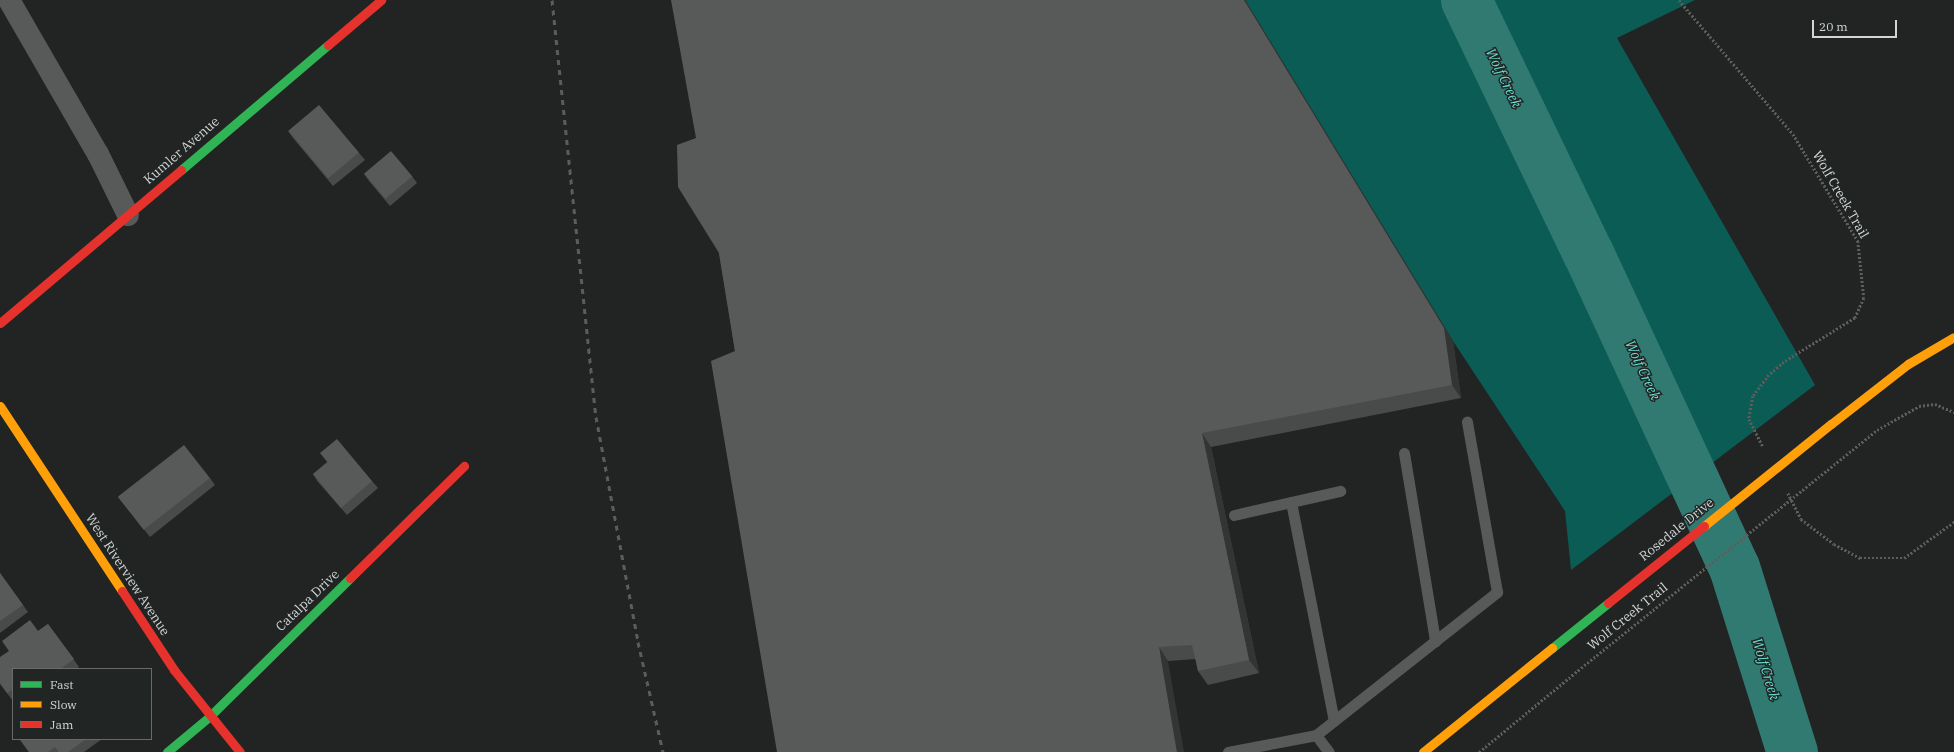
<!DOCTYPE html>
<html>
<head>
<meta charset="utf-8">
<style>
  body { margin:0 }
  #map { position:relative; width:1954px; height:752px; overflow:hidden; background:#222423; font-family:"IBM Plex Serif",serif }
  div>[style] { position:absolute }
  .forest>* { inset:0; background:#0b5c54 }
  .river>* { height:51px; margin:-25.5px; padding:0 25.5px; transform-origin:25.5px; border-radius:25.5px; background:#317a72 }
  .path>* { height:2.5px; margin-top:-1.25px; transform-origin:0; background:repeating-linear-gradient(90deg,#5d5d5c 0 2px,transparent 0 4px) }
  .lane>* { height:11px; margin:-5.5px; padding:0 5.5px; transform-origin:5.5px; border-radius:5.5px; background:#585959 }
  .street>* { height:22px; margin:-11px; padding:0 11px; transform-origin:11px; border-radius:11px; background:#585959 }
  .fast>* { height:9px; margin:-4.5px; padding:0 4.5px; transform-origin:4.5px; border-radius:4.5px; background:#30b455 }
  .slow>* { height:9px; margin:-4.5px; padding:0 4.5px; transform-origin:4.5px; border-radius:4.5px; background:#ff9f0a }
  .jam>* { height:9px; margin:-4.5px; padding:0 4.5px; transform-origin:4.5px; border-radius:4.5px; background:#e5322d }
  .rail>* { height:3px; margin-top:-1.5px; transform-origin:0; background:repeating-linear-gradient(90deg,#5c5c5b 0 5px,transparent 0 10px) }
  .path-bridge>* { height:2.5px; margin-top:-1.25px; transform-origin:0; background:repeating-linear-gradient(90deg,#5d5d5c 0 2px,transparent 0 4px) }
  .slow-bridge>* { height:9px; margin:-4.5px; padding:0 4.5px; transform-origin:4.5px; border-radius:4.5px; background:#ff9f0a }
  .jam-bridge>* { height:9px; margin:-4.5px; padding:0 4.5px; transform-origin:4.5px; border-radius:4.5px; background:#e5322d }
  .wall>* { inset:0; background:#494b4a }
  .shaded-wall>* { inset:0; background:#333534 }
  .building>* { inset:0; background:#585a59; transform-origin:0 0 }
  span { translate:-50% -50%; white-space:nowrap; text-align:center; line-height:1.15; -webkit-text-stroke:3px #212524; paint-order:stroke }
  .street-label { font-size:13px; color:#d3d5d5 }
  .water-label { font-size:14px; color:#69ded0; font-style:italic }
  .legend { position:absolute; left:12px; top:668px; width:140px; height:72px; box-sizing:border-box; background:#212524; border:1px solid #686b6b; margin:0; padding:5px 7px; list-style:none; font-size:12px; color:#d3d5d5 }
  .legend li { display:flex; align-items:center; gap:8px; height:20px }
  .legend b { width:20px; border:1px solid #686b6b }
  .scale { position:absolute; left:1812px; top:20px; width:85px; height:18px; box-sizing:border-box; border:2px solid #d3d5d5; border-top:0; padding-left:5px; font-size:12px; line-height:14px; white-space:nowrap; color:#d3d5d5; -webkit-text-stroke:3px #212524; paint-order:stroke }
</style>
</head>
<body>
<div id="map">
  <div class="forest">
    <i style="clip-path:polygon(1245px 0,1695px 0,1617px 38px,1815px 385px,1571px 570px,1565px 511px,1453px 341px)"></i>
  </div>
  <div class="river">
    <i style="left:1466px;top:0;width:281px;rotate:64.3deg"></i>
    <i style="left:1588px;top:253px;width:346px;rotate:65.1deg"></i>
    <i style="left:1734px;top:567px;width:194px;rotate:72.6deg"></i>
  </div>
  <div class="path">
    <i style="left:1679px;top:0;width:176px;rotate:49.6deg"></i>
    <i style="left:1793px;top:134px;width:125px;rotate:58.7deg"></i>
    <i style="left:1858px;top:241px;width:57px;rotate:84deg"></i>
    <i style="left:1864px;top:298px;width:22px;rotate:114deg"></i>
    <i style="left:1855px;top:318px;width:84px;rotate:148.2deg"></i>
    <i style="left:1784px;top:362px;width:20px;rotate:139deg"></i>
    <i style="left:1769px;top:375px;width:26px;rotate:127deg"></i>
    <i style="left:1753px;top:396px;width:23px;rotate:100deg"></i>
    <i style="left:1749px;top:419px;width:30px;rotate:63deg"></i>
    <i style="left:1877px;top:430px;width:48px;rotate:-29.7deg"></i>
    <i style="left:1919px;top:406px;width:16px;rotate:-7deg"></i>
    <i style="left:1935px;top:404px;width:21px;rotate:23deg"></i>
    <i style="left:1788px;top:493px;width:29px;rotate:63deg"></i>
    <i style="left:1801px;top:519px;width:41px;rotate:37.1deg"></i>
    <i style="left:1834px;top:544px;width:30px;rotate:28deg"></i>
    <i style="left:1860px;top:558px;width:44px"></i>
    <i style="left:1904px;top:558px;width:62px;rotate:-35.8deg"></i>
    <i style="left:1479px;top:752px;width:132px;rotate:-39.5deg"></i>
  </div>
  <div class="lane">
    <i style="left:1404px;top:453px;width:191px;rotate:80.6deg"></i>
    <i style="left:1291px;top:502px;width:223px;rotate:78.9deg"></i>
    <i style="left:1234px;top:515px;width:109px;rotate:-12.8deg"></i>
    <i style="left:1316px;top:735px;width:231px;rotate:-38.3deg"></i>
    <i style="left:1497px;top:592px;width:173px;rotate:-100deg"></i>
    <i style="left:1228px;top:752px;width:90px;rotate:-10.9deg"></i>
    <i style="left:1316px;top:735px;width:21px;rotate:53deg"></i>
  </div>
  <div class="street">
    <i style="left:9px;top:0;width:178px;rotate:60deg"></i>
    <i style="left:98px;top:154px;width:68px;rotate:63.8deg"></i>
  </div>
  <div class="fast">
    <i style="left:181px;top:170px;width:193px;rotate:-40.4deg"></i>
    <i style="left:1552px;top:648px;width:72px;rotate:-38.8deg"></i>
    <i style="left:167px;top:752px;width:56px;rotate:-39.9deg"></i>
    <i style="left:210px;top:716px;width:197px;rotate:-44.6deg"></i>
  </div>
  <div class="slow">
    <i style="left:0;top:406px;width:222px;rotate:56.6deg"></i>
    <i style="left:1831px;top:424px;width:98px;rotate:-37.9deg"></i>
    <i style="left:1908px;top:364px;width:53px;rotate:-30.4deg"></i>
    <i style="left:1423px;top:752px;width:166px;rotate:-38.9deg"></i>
  </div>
  <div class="jam">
    <i style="left:328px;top:45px;width:70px;rotate:-40.3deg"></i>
    <i style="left:0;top:323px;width:237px;rotate:-40.2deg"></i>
    <i style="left:350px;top:578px;width:160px;rotate:-44.5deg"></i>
    <i style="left:122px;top:591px;width:95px;rotate:56.6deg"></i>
    <i style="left:174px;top:670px;width:105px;rotate:51.2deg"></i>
  </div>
  <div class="rail">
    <i style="left:552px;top:0;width:419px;rotate:84deg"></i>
    <i style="left:596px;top:417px;width:229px;rotate:79.4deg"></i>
    <i style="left:638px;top:642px;width:113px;rotate:77.2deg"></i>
  </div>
  <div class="path-bridge">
    <i style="left:1581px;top:668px;width:380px;rotate:-38.8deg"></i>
  </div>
  <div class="slow-bridge">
    <i style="left:1704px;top:526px;width:163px;rotate:-38.8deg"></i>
  </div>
  <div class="jam-bridge">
    <i style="left:1608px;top:603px;width:123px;rotate:-38.7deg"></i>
  </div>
  <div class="wall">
    <i style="clip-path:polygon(288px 131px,359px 153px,365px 160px,333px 186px,293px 138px)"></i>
    <i style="clip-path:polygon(696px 138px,1453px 341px,1461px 398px,1211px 447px,1259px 673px,1208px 685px,1198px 671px,1196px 659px,1168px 661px,735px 351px,719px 253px)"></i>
    <i style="clip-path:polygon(364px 174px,412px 176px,417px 183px,390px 206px,369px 181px)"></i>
    <i style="clip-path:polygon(320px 453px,372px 481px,378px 488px,347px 515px,318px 482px,313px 474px,327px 462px)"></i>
    <i style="clip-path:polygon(210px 478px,215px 485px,150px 537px,118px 497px)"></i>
    <i style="clip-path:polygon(0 573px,28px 612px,0 633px)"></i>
    <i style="clip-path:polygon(48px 624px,79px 667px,76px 669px,13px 669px,13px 701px,0 684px,38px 631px)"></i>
    <i style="clip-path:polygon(19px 739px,102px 739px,84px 752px,29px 752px)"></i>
  </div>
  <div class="shaded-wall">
    <i style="clip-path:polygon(1244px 0,1245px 0,1453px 341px,1461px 398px,1452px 385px)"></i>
    <i style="clip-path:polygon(1202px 433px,1211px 447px,1259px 673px,1249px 660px)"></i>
    <i style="clip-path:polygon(1159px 647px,1168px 661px,1184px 752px,1177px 752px)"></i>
  </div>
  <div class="building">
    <i style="clip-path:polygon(671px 0,1244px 0,1444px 328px,1452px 385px,1202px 433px,1249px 660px,1198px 671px,1192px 645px,1159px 647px,1177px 752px,777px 752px,711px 361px,735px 351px,719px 253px,678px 187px,677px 145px,696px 138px)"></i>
    <i style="left:319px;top:105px;width:62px;height:40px;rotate:50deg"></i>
    <i style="left:391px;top:151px;width:33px;height:35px;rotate:50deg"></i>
    <i style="clip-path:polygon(337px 439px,372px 481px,341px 508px,313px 474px,328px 462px,320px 453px)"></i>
    <i style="left:184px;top:445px;width:42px;height:84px;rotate:52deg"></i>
    <i style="clip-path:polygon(0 573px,23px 605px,0 621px)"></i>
    <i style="clip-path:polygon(30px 620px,38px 631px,48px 624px,74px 659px,60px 669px,13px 669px,13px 689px,7px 693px,0 683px,0 657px,9px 651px,2px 641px)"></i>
    <i style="clip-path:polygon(20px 739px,86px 739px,68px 752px,59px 752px,55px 747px,48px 752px,29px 752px)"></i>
  </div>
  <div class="street-label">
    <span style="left:182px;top:151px;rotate:-41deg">Kumler Avenue</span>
    <span style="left:1840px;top:195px;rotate:60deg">Wolf Creek Trail</span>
    <span style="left:1677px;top:530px;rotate:-39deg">Rosedale Drive</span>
    <span style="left:127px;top:575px;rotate:57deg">West Riverview Avenue</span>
    <span style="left:308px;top:601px;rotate:-44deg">Catalpa Drive</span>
    <span style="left:1628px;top:617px;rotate:-39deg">Wolf Creek Trail</span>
  </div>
  <div class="water-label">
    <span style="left:1504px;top:78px;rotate:64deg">Wolf Creek</span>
    <span style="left:1643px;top:370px;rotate:65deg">Wolf Creek</span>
    <span style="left:1766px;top:669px;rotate:73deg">Wolf Creek</span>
  </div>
  <ul class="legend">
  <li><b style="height:5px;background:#30b455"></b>Fast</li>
  <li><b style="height:5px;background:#ff9f0a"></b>Slow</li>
  <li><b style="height:5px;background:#e5322d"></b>Jam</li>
  </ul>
  <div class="scale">20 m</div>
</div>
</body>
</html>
